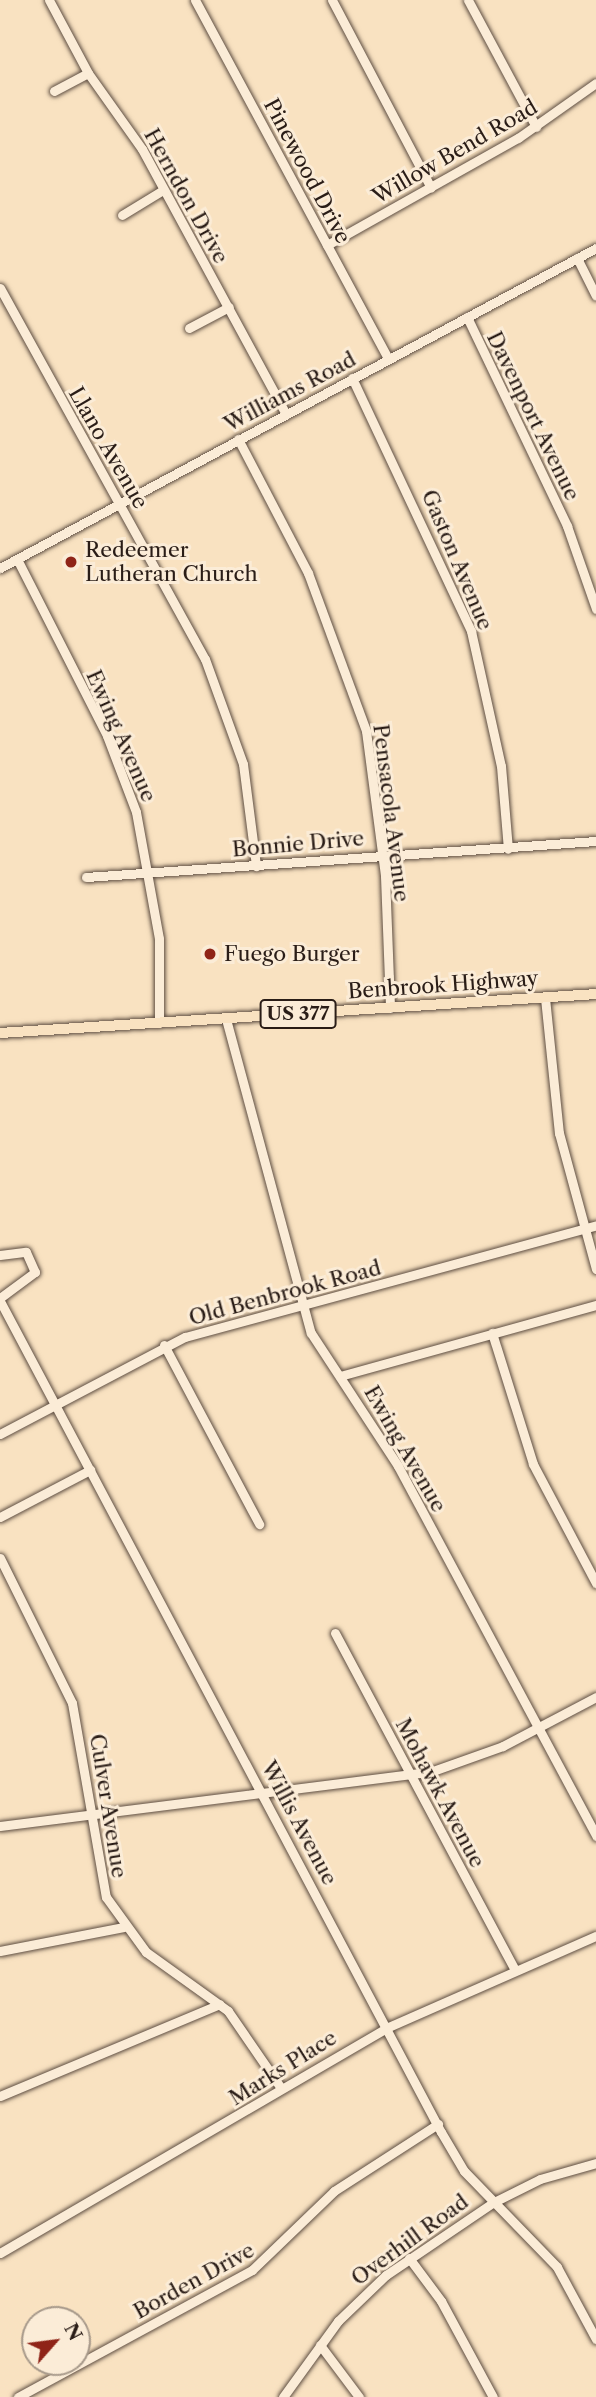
<!DOCTYPE html>
<style>
body{margin:0}
#map{position:relative;width:596px;height:2397px;overflow:hidden;background:#f9e2c1;font-family:"Libre Caslon Text",serif}
div>[style]{position:absolute}
[style*='--x']{left:calc(var(--x)*1px);top:calc(var(--y)*1px);width:calc(var(--w)*1px);rotate:calc(var(--a)*1deg)}
.roads{filter:drop-shadow(0 0 2px #5e4e42) drop-shadow(0 0 2px #5e4e42)}
.minor>*{height:9px;margin:-4.5px;padding:0 4.5px;transform-origin:4.5px;border-radius:4.5px;background:#fbecd7}
.major>*{height:10px;margin:-5px;padding:0 5px;transform-origin:5px;border-radius:5px;background:#f9e2c1}
.dots>*{width:19px;height:19px;translate:-50% -50%;box-sizing:border-box;border:4px solid #fbecd7;border-radius:50%}
span{translate:-50% -50%;white-space:nowrap;text-align:center;line-height:1.15;-webkit-text-stroke:6px #fbecd7;paint-order:stroke}
.shield-label span{padding:2px 5px;background:#fbecd7;border:2px solid;border-radius:5px;-webkit-text-stroke-width:0}
.shield-label{font-size:19px;color:#2a1d17;font-weight:700}
.street-label{font-size:21px;color:#2a1d17}
.poi-label{font-size:21px;color:#2a1d17}
.left{translate:0 -50%;text-align:left}
.north{position:absolute;left:21px;top:2306px;width:70px;height:70px;box-sizing:border-box;background:#fbecd7;border:2px solid #a7998a;border-radius:50%;rotate:62deg;font-size:19px;font-weight:700;line-height:28px;text-align:center;color:#2a1d17}
.north::after{content:'';display:block;margin:auto;width:24px;height:32px;background:#8f2418;clip-path:polygon(50% 0,100% 100%,50% 72%,0 100%)}
</style>
<div id="map">
<div class="roads">
<div class="minor">
<i style="--x:49;--y:0;--w:83;--a:61.9"></i>
<i style="--x:88;--y:73;--w:93;--a:54.6"></i>
<i style="--x:142;--y:149;--w:302;--a:61.5"></i>
<i style="--x:195;--y:0;--w:408;--a:61.7"></i>
<i style="--x:332;--y:0;--w:212;--a:62.2"></i>
<i style="--x:468;--y:0;--w:144;--a:61.8"></i>
<i style="--x:54;--y:91;--w:38;--a:-28"></i>
<i style="--x:122;--y:215;--w:48;--a:-31.4"></i>
<i style="--x:327;--y:245;--w:219;--a:-29.3"></i>
<i style="--x:518;--y:138;--w:95;--a:-35.2"></i>
<i style="--x:577;--y:258;--w:42;--a:63.4"></i>
<i style="--x:0;--y:288;--w:424;--a:61.1"></i>
<i style="--x:205;--y:659;--w:112;--a:70.1"></i>
<i style="--x:243;--y:764;--w:103;--a:82.7"></i>
<i style="--x:467;--y:317;--w:232;--a:64.4"></i>
<i style="--x:567;--y:526;--w:88;--a:70.7"></i>
<i style="--x:189;--y:328;--w:45;--a:-27.7"></i>
<i style="--x:352;--y:378;--w:280;--a:64.8"></i>
<i style="--x:471;--y:631;--w:138;--a:77.5"></i>
<i style="--x:501;--y:766;--w:83;--a:85.2"></i>
<i style="--x:238;--y:439;--w:151;--a:62.4"></i>
<i style="--x:308;--y:573;--w:168;--a:69.8"></i>
<i style="--x:366;--y:731;--w:146;--a:82.5"></i>
<i style="--x:385;--y:876;--w:132;--a:87.8"></i>
<i style="--x:17;--y:559;--w:199;--a:63"></i>
<i style="--x:107;--y:736;--w:81;--a:69.1"></i>
<i style="--x:136;--y:812;--w:129;--a:79.7"></i>
<i style="--x:159;--y:939;--w:84;--a:90"></i>
<i style="--x:0;--y:568;--w:676;--a:-28.23"></i>
<i style="--x:86;--y:877;--w:511;--a:-4.04"></i>
<i style="--x:545;--y:998;--w:136;--a:84.1"></i>
<i style="--x:559;--y:1133;--w:141;--a:74.8"></i>
<i style="--x:226;--y:1019;--w:325;--a:74.9"></i>
<i style="--x:311;--y:1333;--w:159;--a:56.8"></i>
<i style="--x:398;--y:1466;--w:420;--a:61.8"></i>
<i style="--x:0;--y:1255;--w:26;--a:-7"></i>
<i style="--x:26;--y:1252;--w:22;--a:66"></i>
<i style="--x:35;--y:1272;--w:44;--a:143.4"></i>
<i style="--x:0;--y:1301;--w:941;--a:62.05"></i>
<i style="--x:441;--y:2132;--w:45;--a:59.5"></i>
<i style="--x:464;--y:2171;--w:134;--a:45.9"></i>
<i style="--x:557;--y:2267;--w:82;--a:61.6"></i>
<i style="--x:492;--y:1333;--w:137;--a:72.6"></i>
<i style="--x:533;--y:1464;--w:135;--a:62.1"></i>
<i style="--x:164;--y:1345;--w:203;--a:62"></i>
<i style="--x:340;--y:1376;--w:266;--a:-15.5"></i>
<i style="--x:0;--y:1434;--w:209;--a:-27.7"></i>
<i style="--x:185;--y:1337;--w:426;--a:-15.2"></i>
<i style="--x:0;--y:1517;--w:102;--a:-27.6"></i>
<i style="--x:0;--y:1558;--w:162;--a:63.6"></i>
<i style="--x:72;--y:1703;--w:197;--a:80.1"></i>
<i style="--x:106;--y:1897;--w:68;--a:54"></i>
<i style="--x:146;--y:1952;--w:101;--a:35.7"></i>
<i style="--x:228;--y:2011;--w:93;--a:55.5"></i>
<i style="--x:335;--y:1633;--w:380;--a:61.9"></i>
<i style="--x:0;--y:1826;--w:433;--a:-7.2"></i>
<i style="--x:430;--y:1772;--w:77;--a:-19.6"></i>
<i style="--x:503;--y:1746;--w:105;--a:-27.8"></i>
<i style="--x:0;--y:1951;--w:126;--a:-11"></i>
<i style="--x:0;--y:2096;--w:238;--a:-22.7"></i>
<i style="--x:0;--y:2253;--w:447;--a:-30.2"></i>
<i style="--x:386;--y:2028;--w:229;--a:-23.7"></i>
<i style="--x:409;--y:2258;--w:54;--a:53.3"></i>
<i style="--x:441;--y:2301;--w:109;--a:61.6"></i>
<i style="--x:320;--y:2345;--w:65;--a:53.1"></i>
<i style="--x:18;--y:2397;--w:266;--a:-28.5"></i>
<i style="--x:252;--y:2270;--w:114;--a:-43.9"></i>
<i style="--x:334;--y:2191;--w:124;--a:-32.8"></i>
<i style="--x:283;--y:2397;--w:94;--a:-54.1"></i>
<i style="--x:338;--y:2321;--w:66;--a:-43.8"></i>
<i style="--x:386;--y:2275;--w:130;--a:-34.1"></i>
<i style="--x:494;--y:2202;--w:51;--a:-26.6"></i>
<i style="--x:540;--y:2179;--w:58;--a:-15.9"></i>
</div>
<div class="major">
<i style="--x:0;--y:1033;--w:597;--a:-3.74"></i>
</div>
</div>
<div class="dots">
<i style="left:71px;top:562px;background:#8f2418"></i>
<i style="left:210px;top:954px;background:#8f2418"></i>
</div>
<div class="shield-label">
<span style="left:298px;top:1014px">US 377</span>
</div>
<div class="street-label">
<span style="left:455px;top:152px;rotate:-30deg">Willow Bend Road</span>
<span style="left:307px;top:171px;rotate:62deg">Pinewood Drive</span>
<span style="left:186px;top:196px;rotate:61deg">Herndon Drive</span>
<span style="left:290px;top:392px;rotate:-28deg">Williams Road</span>
<span style="left:533px;top:416px;rotate:64deg">Davenport Avenue</span>
<span style="left:108px;top:448px;rotate:60deg">Llano Avenue</span>
<span style="left:457px;top:560px;rotate:67deg">Gaston Avenue</span>
<span style="left:121px;top:736px;rotate:66deg">Ewing Avenue</span>
<span style="left:391px;top:813px;rotate:83deg">Pensacola Avenue</span>
<span style="left:298px;top:844px;rotate:-5deg">Bonnie Drive</span>
<span style="left:443px;top:985px;rotate:-4deg">Benbrook Highway</span>
<span style="left:285px;top:1293px;rotate:-15deg">Old Benbrook Road</span>
<span style="left:405px;top:1449px;rotate:60deg">Ewing Avenue</span>
<span style="left:440px;top:1793px;rotate:62deg">Mohawk Avenue</span>
<span style="left:108px;top:1806px;rotate:81deg">Culver Avenue</span>
<span style="left:299px;top:1823px;rotate:62deg">Willis Avenue</span>
<span style="left:283px;top:2068px;rotate:-32deg">Marks Place</span>
<span style="left:410px;top:2240px;rotate:-36deg">Overhill Road</span>
<span style="left:194px;top:2281px;rotate:-29deg">Borden Drive</span>
</div>
<div class="poi-label">
<span class="left" style="left:85px;top:562px">Redeemer<br>Lutheran Church</span>
<span class="left" style="left:224px;top:954px">Fuego Burger</span>
</div>
<div class="north">N</div>
</div>
